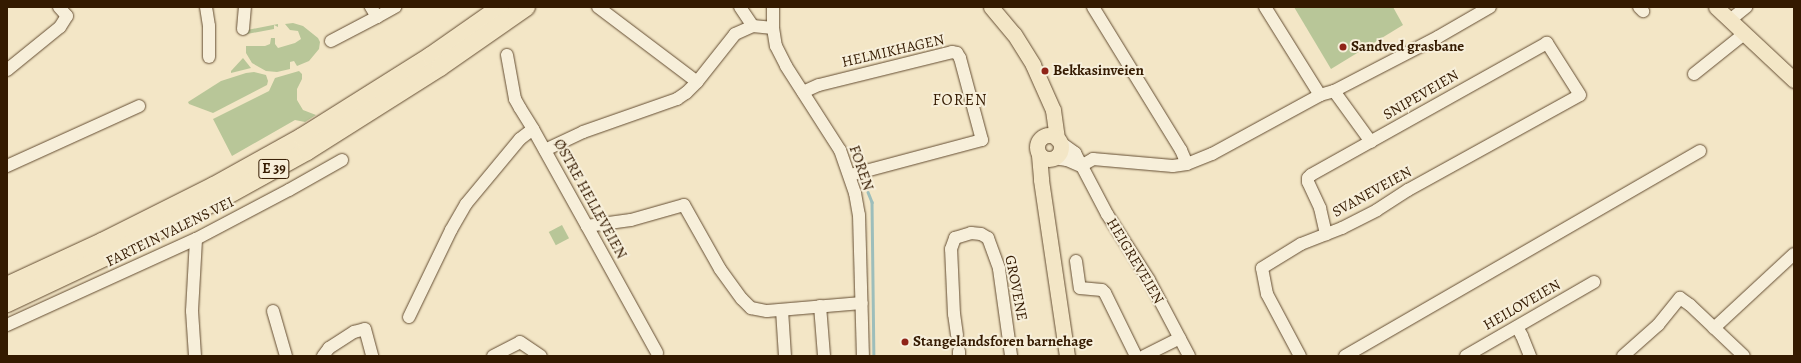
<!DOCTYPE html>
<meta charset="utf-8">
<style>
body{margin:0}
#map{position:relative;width:1801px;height:363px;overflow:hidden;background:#f3e6c6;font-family:Alegreya,serif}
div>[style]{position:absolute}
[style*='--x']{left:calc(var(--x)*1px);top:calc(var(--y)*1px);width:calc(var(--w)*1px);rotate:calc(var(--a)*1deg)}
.green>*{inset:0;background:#b8c698;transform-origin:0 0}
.stream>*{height:2.5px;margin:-1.25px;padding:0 1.25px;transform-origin:1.25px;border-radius:1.25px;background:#9dbebb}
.roads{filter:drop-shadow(0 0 1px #644d32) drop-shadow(0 0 1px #644d32)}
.minor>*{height:12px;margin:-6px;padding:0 6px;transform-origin:6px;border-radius:6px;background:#f7efda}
.major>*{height:15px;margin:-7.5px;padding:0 7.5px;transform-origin:7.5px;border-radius:7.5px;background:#f3e6c6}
.major>.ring{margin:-7.5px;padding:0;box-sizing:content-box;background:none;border:15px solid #f3e6c6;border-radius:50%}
.highway>*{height:18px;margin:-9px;padding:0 9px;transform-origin:9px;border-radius:9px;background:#f3e6c6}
.dots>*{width:11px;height:11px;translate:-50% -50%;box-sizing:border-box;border:2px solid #f7efda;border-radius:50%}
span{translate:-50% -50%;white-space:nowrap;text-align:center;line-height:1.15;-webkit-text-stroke:4px #f7efda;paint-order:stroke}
.shield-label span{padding:1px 3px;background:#f7efda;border:1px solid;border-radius:3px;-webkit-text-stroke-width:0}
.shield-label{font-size:14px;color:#341a00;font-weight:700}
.poi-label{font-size:15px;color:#341a00;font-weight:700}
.left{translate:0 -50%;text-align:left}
.street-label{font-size:15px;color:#341a00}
.neighbourhood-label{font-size:16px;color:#341a00;letter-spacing:1px}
.frame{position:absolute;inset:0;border:8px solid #341a00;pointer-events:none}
</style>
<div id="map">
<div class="green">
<i style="clip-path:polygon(1294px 7px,1393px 7px,1403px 25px,1331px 69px)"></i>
<i style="clip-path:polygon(293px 23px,303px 26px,318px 38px,320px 42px,319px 49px,309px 61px,297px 66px,294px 61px,290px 62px,290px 69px,277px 72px,266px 71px,252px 63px,246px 53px,246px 46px,265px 46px,270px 44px,271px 38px,275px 38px,275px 44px,278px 48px,295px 43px,301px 39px,298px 31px,290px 30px,285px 24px)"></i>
<i style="clip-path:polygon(278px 24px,278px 27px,274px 25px,274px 29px,247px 34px,245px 35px,245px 31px,247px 30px)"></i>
<i style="clip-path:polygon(243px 58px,251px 68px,231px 73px,231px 71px)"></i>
<i style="clip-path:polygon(299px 71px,302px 74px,302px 79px,297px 89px,297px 100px,303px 110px,316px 115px,305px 122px,295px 120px,232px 156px,213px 119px,269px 91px,275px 78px)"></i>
<i style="clip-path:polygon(254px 72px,266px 75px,268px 81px,267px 85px,213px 113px,189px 104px,188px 102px,221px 81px,246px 73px)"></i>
<i style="left:562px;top:225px;width:15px;height:15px;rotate:62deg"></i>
</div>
<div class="stream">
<i style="--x:868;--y:192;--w:11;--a:68"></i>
<i style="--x:872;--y:202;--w:154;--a:89.3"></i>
</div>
<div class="roads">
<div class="minor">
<i style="--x:206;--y:7;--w:19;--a:81"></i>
<i style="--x:209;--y:26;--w:31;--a:90"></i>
<i style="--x:598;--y:7;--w:124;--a:37.1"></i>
<i style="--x:740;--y:7;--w:23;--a:56"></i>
<i style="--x:753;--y:26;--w:20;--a:6"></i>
<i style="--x:773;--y:7;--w:21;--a:90"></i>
<i style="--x:773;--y:28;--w:18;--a:81"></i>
<i style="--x:776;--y:46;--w:22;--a:63"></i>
<i style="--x:786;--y:66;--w:100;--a:57.3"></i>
<i style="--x:840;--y:150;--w:46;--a:70.8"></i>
<i style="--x:855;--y:193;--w:22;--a:80"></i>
<i style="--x:859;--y:215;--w:141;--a:88.4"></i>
<i style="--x:1093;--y:7;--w:168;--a:58.4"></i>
<i style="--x:1181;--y:150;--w:15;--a:67"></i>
<i style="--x:1265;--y:7;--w:104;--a:58"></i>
<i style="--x:1639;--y:7;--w:6;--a:45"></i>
<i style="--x:377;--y:17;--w:21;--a:-29"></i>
<i style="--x:1730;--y:20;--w:21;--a:-39"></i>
<i style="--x:243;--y:29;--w:22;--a:-85"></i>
<i style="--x:331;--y:41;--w:52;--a:-27.6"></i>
<i style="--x:377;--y:17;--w:12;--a:-121"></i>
<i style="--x:507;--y:55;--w:45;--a:79.7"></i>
<i style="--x:515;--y:99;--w:10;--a:61"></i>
<i style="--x:520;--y:108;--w:25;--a:58"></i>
<i style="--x:533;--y:129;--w:111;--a:60.9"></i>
<i style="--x:587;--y:226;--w:145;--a:61.1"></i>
<i style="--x:7;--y:70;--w:68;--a:-39.1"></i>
<i style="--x:60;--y:27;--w:13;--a:-58"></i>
<i style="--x:67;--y:16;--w:12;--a:-132"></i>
<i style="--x:1694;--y:74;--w:64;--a:-38.7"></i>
<i style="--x:1334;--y:91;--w:63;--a:54"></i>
<i style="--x:803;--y:92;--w:17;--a:-24"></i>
<i style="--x:819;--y:85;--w:137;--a:-13.9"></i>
<i style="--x:952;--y:52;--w:5;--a:11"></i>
<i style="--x:957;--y:53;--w:6;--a:59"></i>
<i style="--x:960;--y:58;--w:85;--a:75"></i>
<i style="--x:982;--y:140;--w:137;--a:165.1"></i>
<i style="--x:1060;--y:142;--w:19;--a:36"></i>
<i style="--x:1075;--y:153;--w:69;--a:62.3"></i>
<i style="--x:1107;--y:214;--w:78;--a:57.5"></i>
<i style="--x:1149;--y:280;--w:86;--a:62.2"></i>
<i style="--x:545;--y:150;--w:42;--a:-25.3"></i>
<i style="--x:583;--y:132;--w:100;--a:-19.3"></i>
<i style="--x:677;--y:99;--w:11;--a:-34"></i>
<i style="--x:686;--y:93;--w:16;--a:-45"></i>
<i style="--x:697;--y:82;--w:61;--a:-51.6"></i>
<i style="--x:735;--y:34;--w:20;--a:-24"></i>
<i style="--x:1054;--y:158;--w:13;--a:9"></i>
<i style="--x:1067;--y:160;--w:15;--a:23"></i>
<i style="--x:7;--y:166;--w:145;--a:-24.4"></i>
<i style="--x:1081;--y:166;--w:14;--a:-30"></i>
<i style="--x:1093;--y:159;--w:80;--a:5"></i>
<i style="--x:1173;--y:166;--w:14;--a:-8"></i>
<i style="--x:1187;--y:164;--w:27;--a:-22"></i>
<i style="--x:1212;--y:154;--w:123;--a:-28.6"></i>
<i style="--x:1320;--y:95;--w:15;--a:-16"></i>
<i style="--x:1334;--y:91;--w:117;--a:-27.4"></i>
<i style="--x:1438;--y:37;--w:60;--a:-30"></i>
<i style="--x:587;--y:226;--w:44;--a:-7.8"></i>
<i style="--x:631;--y:220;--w:55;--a:-15.8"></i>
<i style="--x:684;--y:205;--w:73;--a:60.6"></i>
<i style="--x:720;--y:269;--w:37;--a:54"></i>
<i style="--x:742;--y:299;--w:13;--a:45"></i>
<i style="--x:751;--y:308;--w:16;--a:11"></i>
<i style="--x:767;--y:311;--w:95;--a:-4.8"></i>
<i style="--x:1076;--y:261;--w:27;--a:82"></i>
<i style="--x:1080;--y:288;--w:22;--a:5"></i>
<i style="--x:1102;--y:290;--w:4;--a:45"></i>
<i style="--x:1105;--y:293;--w:70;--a:63.8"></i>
<i style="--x:820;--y:306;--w:50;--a:85.4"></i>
<i style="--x:782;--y:310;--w:46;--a:86.3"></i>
<i style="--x:273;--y:311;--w:47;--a:73.9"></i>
<i style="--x:409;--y:317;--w:97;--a:-64.2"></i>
<i style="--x:451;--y:230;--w:30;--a:-60"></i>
<i style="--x:466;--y:204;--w:85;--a:-50.3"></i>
<i style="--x:520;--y:139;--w:16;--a:-38"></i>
<i style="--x:7;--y:325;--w:208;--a:-24.5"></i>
<i style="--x:196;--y:239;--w:105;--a:-27.8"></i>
<i style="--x:289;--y:190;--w:61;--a:-29.5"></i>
<i style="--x:1517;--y:327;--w:10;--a:61"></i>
<i style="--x:1522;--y:336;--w:22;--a:68"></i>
<i style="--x:1714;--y:328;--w:109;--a:-42.8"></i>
<i style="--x:957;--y:335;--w:21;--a:-98"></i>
<i style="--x:954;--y:314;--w:65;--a:-92.6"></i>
<i style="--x:951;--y:249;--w:12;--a:-70"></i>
<i style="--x:955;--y:238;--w:17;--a:-17"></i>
<i style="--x:971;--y:233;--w:10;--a:6"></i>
<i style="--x:981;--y:234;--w:8;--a:30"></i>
<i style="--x:988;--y:238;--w:33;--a:70"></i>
<i style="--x:999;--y:269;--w:88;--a:82.1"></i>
<i style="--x:959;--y:351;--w:5;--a:90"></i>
<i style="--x:195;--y:356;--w:45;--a:-93.8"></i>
<i style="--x:192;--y:311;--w:72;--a:-86.8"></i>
<i style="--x:323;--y:356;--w:10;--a:-53"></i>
<i style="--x:329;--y:348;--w:30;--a:-33"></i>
<i style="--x:354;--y:332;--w:11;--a:-15"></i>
<i style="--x:365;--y:329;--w:28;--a:75"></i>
<i style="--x:493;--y:356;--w:30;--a:-27"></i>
<i style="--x:520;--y:342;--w:25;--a:34"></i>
<i style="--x:1144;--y:356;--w:40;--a:-26.6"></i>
<i style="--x:1300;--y:356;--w:70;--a:-118"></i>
<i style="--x:1267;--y:294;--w:26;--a:-101"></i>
<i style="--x:1262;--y:268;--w:46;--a:-31.6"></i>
<i style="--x:1301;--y:244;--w:44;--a:-21.3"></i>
<i style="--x:1342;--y:228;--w:39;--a:-27"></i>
<i style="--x:1377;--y:210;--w:37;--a:-33"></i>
<i style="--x:1408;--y:190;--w:196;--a:-28.9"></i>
<i style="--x:1580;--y:95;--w:62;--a:-122.4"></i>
<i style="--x:1547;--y:43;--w:270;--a:150.8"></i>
<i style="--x:1311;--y:175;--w:4;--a:135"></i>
<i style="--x:1308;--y:178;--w:4;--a:90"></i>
<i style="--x:1308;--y:182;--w:29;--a:65"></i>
<i style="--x:1320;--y:208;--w:27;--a:77"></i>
<i style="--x:1345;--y:356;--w:410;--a:-30"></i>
<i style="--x:1466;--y:356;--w:148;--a:-30"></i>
<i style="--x:1623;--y:356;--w:47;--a:-41.5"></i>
<i style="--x:1658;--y:325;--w:35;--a:-51"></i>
<i style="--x:1680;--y:298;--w:12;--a:35"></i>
<i style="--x:1690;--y:305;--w:74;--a:43.4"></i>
</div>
<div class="major">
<i style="--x:991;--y:7;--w:35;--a:50"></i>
<i style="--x:1014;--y:34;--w:36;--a:58"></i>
<i style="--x:1033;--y:65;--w:49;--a:66"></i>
<i style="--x:1053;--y:110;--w:29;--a:82"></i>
<i style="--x:1716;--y:7;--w:107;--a:43.1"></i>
<i class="ring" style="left:1037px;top:135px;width:9px;height:9px"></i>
<i style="--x:1039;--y:155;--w:25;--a:85"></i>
<i style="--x:1041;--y:180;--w:178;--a:81.6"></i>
</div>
<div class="highway">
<i style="--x:7;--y:286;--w:105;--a:-24.9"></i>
<i style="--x:102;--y:242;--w:125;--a:-26.6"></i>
<i style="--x:214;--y:186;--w:101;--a:-29.1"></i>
<i style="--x:302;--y:137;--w:152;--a:-32.1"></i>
<i style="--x:431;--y:56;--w:85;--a:-35"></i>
<i style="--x:7;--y:303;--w:113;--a:-25.2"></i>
<i style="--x:109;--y:255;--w:127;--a:-26.8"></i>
<i style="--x:222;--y:198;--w:97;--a:-28.9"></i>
<i style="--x:307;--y:151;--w:157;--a:-32.3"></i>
<i style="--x:440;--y:67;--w:105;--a:-34.9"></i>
</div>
</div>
<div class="dots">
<i style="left:1343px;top:47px;background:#8f2418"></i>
<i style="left:1045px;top:71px;background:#8f2418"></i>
<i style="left:905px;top:342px;background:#8f2418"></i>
</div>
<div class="shield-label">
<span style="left:274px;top:169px">E 39</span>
</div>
<div class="poi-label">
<span class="left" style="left:1351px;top:47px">Sandved grasbane</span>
<span class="left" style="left:1053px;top:71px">Bekkasinveien</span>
<span class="left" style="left:913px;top:342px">Stangelandsforen barnehage</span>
</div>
<div class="street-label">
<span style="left:893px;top:51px;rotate:-13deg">HELMIKHAGEN</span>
<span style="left:1421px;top:95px;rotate:-30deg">SNIPEVEIEN</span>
<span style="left:861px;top:168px;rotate:71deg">FOREN</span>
<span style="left:1372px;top:192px;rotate:-29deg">SVANEVEIEN</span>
<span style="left:590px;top:199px;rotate:61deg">ØSTRE HELLEVEIEN</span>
<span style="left:170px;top:232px;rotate:-26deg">FARTEIN VALENS VEI</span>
<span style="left:1135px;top:261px;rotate:59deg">HEIGREVEIEN</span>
<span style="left:1016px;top:288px;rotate:79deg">GROVENE</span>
<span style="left:1522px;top:305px;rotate:-30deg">HEILOVEIEN</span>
</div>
<div class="neighbourhood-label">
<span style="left:960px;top:100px">FOREN</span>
</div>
<div class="frame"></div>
</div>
